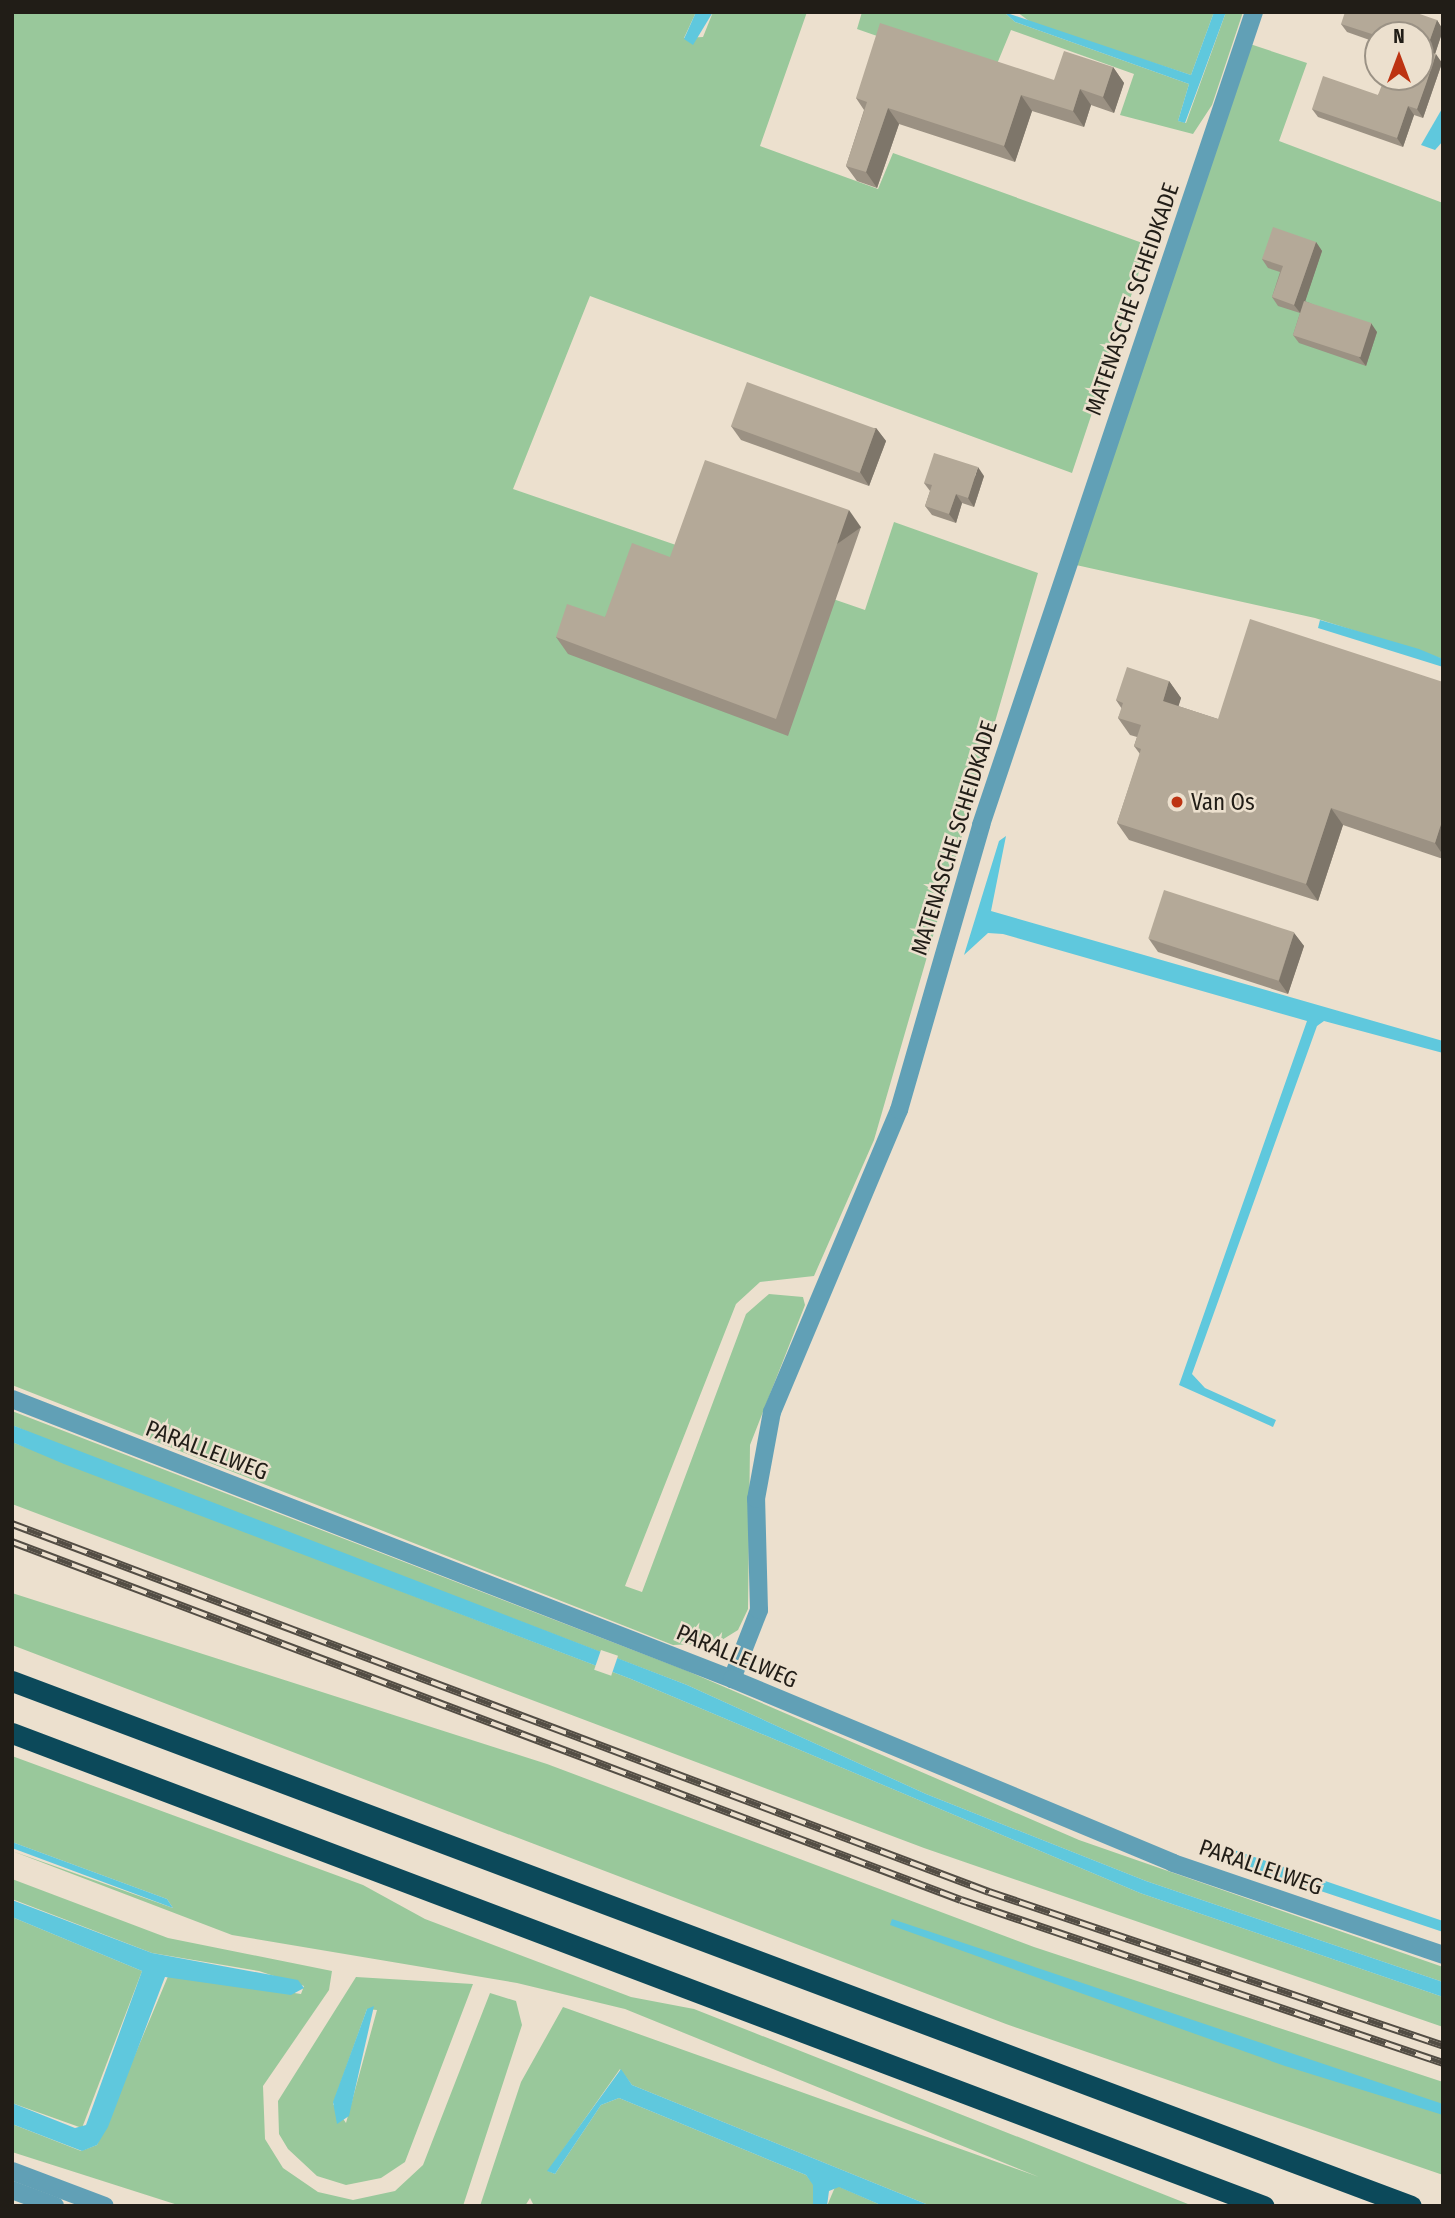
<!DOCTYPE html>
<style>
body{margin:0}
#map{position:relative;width:1455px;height:2218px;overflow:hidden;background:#ece0ce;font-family:"Fira Sans Condensed",sans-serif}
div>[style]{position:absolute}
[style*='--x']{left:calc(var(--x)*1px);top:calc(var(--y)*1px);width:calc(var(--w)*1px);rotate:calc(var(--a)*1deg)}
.green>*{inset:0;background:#99c89b}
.water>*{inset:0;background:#5fc8dd}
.pier>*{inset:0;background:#ece0ce;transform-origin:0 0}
.minor>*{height:18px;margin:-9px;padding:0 9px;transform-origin:9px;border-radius:9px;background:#61a0b6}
.tertiary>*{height:18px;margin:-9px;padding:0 9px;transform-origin:9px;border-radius:9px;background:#61a0b6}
.motorway>*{height:21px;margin:-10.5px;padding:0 10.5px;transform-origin:10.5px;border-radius:10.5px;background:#0c495a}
.rail>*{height:8px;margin-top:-4px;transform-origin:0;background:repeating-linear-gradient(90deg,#ece0ce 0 16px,#534d44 0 32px);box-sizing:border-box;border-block:2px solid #534d44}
.wall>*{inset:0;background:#9b9183}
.shaded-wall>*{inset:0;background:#7e766a;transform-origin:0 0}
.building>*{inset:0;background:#b4a998;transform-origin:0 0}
.dots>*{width:19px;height:19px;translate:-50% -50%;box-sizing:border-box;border:4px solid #ece0ce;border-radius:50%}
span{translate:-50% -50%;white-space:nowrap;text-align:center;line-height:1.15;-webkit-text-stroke:5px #ece0ce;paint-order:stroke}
.street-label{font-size:23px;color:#211d17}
.poi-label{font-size:23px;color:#211d17}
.left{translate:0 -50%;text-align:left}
.frame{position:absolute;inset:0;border:14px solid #211d17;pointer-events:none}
.north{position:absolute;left:1364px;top:21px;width:70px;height:70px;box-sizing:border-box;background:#ece0ce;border:2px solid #9b9285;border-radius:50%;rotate:0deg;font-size:19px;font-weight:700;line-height:28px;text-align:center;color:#211d17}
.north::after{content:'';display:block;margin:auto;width:24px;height:32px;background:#bd3312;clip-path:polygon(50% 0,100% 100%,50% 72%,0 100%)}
</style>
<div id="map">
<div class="green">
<i style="clip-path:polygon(12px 12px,696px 12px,684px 38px,703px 37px,713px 12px,807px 12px,760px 146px,878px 189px,893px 153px,1148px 245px,1072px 473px,590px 296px,513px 489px,865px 610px,894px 522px,1038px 573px,874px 1140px,814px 1276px,760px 1282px,736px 1304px,625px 1586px,642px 1592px,746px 1314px,769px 1294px,803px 1297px,805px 1305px,750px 1445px,748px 1609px,738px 1630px,717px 1643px,673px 1645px,12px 1385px)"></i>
<i style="clip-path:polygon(862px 12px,1004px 12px,1015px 22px,1189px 84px,1178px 121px,1186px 123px,1226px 12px,1243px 12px,1212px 105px,1193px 134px,1120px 115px,1134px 74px,1011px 30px,992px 76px,857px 29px)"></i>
<i style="clip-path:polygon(1017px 12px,1214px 12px,1191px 75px,1033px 24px)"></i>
<i style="clip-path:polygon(1250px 44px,1307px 63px,1279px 141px,1443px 203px,1443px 659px,1315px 618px,1076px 565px)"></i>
<i style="clip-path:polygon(12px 1411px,685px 1670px,1079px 1840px,1443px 1967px,1443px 1982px,1146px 1881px,926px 1794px,687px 1685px,68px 1449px,12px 1425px)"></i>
<i style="clip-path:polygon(12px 1442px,631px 1679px,1140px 1893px,1443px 1997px,1443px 2027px,924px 1848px,12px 1504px)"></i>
<i style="clip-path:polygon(12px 1593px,547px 1764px,1034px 1947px,1443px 2082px,1443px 2175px,1006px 2024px,12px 1645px)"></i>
<i style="clip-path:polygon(12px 1756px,363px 1885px,425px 1919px,631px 1997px,694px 2009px,1193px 2206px,931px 2206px,632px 2085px,620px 2069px,548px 2171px,555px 2174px,601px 2105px,619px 2098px,806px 2175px,814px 2185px,813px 2206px,534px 2206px,530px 2198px,525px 2206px,480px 2206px,521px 2082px,563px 2007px,1039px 2177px,625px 2009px,517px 1983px,232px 1935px,12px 1851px,173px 1908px,167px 1899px,12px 1842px)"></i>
<i style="clip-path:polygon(12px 1879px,168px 1938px,332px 1971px,329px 1990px,263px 2086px,265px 2139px,283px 2168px,318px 2192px,353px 2200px,395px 2191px,423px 2165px,490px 1993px,516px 2001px,522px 2025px,463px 2206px,181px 2206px,12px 2152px,12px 2124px,81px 2151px,97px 2145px,169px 1974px,301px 1994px,304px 1986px,259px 1971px,152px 1953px,12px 1899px)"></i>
<i style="clip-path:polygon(12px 1917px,142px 1971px,82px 2128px,12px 2103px)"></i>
<i style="clip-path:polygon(evenodd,356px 1977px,473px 1984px,405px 2162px,381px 2178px,346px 2185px,317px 2176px,288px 2149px,279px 2134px,278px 2101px,356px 1977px,367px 2009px,377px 2010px,346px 2123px,333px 2104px,367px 2009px)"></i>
<i style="clip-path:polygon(835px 2187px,840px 2187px,883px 2206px,827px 2206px)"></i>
</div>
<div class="water">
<i style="clip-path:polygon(696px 12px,713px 12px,693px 45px,684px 39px)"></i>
<i style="clip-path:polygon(1004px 12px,1191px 75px,1214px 12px,1226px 12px,1185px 123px,1178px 121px,1189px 84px,1015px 22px)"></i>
<i style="clip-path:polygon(1443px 107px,1443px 141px,1435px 150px,1421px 145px)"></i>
<i style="clip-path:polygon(1320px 620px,1419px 649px,1443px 659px,1443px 667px,1318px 628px)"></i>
<i style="clip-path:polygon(1006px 836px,991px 911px,1443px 1041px,1443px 1053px,1324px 1021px,1317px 1026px,1192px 1374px,1205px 1388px,1276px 1420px,1273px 1427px,1179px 1385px,1307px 1021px,1003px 934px,988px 933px,964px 955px,999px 841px)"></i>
<i style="clip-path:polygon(12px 1425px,687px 1685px,926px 1794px,1146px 1881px,1443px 1982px,1443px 1997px,1140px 1893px,631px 1679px,64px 1464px,12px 1442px)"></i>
<i style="clip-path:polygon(12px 1842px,167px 1899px,173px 1908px,12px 1848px)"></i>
<i style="clip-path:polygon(1231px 1849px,1443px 1921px,1443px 1932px,1237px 1863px,1225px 1859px)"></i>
<i style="clip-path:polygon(12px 1900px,152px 1953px,298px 1980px,304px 1988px,291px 1995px,165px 1977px,108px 2127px,97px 2145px,82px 2151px,12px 2124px,12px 2103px,75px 2128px,86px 2125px,142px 1971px,12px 1917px)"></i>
<i style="clip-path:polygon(892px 1919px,1443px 2104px,1443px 2115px,1285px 2066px,890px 1925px)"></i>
<i style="clip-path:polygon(374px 2006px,349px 2116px,337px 2124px,333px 2102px,367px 2009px)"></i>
<i style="clip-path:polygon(621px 2069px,632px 2085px,931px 2206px,883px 2206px,839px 2187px,829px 2191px,827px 2206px,813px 2206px,813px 2185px,806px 2175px,619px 2098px,601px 2105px,555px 2174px,547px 2171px)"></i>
</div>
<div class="pier">
<i style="left:601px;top:1650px;width:18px;height:21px;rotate:19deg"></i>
</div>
<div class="minor">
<i style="--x:732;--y:1679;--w:74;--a:-68.6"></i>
<i style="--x:759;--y:1610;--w:111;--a:-91.5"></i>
<i style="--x:756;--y:1499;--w:88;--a:-79.6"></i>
<i style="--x:772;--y:1412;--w:328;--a:-67.2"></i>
<i style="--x:899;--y:1110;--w:297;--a:-73.9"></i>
<i style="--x:981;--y:825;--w:858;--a:-71.44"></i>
</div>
<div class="tertiary">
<i style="--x:12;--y:1399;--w:773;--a:21.25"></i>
<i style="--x:732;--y:1679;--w:478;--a:22.6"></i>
<i style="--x:1173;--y:1863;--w:285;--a:18.8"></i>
<i style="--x:12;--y:2171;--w:99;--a:20.6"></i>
<i style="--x:12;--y:2190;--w:46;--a:20.4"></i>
</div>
<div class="motorway">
<i style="--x:12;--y:1681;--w:1494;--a:20.57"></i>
<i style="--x:12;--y:1733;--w:1338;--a:20.7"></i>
</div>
<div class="rail">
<i style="--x:12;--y:1524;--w:1044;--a:20.64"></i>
<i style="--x:989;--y:1892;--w:479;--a:18.7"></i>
<i style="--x:12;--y:1542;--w:1014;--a:20.67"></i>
<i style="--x:961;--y:1900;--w:509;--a:18.68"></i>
</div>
<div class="wall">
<i style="clip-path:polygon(1437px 20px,1443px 30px,1435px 54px,1442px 63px,1423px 118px,1414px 115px,1403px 147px,1318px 117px,1312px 109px,1378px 95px,1420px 35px,1378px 35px,1378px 43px,1347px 32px,1341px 24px)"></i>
<i style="clip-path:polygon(1113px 67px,1124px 83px,1114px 113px,1091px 105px,1084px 127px,1032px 111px,1015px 162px,899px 124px,877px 188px,857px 181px,846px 166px,864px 110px,856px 98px,1054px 80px)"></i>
<i style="clip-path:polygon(1316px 242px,1322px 251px,1305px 301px,1377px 332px,1366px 366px,1299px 343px,1293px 335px,1300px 313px,1278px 306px,1272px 297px,1280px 272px,1268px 268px,1262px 259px)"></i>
<i style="clip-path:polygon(731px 426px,876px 428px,886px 441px,869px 486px,741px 440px)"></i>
<i style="clip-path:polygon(984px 476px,974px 507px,962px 503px,956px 523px,932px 515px,925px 506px,930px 491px,924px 483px)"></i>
<i style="clip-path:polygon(861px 527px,788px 736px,568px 654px,556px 637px,605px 617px,670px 557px)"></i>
<i style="clip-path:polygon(1169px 681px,1181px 698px,1178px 706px,1218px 719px,1443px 682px,1443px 859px,1343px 825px,1318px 901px,1129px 840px,1117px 823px,1140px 754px,1134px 746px,1137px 737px,1130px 735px,1118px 718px,1122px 709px,1116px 700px)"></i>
<i style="clip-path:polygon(1294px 933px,1304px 946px,1288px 994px,1158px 952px,1149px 939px)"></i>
</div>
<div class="shaded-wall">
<i style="clip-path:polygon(1437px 20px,1443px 30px,1433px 60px,1426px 51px)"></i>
<i style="clip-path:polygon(1436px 54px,1442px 63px,1423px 118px,1417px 109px)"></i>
<i style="clip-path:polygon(1113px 67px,1124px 83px,1114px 113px,1103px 97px)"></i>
<i style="clip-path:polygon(1080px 89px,1091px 105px,1084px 127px,1073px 111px)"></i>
<i style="clip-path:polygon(1021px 95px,1032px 111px,1015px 162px,1004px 146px)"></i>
<i style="clip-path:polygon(1408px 106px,1414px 115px,1403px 147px,1397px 138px)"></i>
<i style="clip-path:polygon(888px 108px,899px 124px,877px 188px,866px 172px)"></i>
<i style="clip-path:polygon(1316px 242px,1322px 251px,1301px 314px,1294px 305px)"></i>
<i style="clip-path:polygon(1371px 323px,1377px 332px,1366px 366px,1359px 357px)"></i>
<i style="clip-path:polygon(876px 428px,886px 441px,869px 486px,860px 472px)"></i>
<i style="clip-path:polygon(978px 467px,984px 476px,974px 507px,968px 498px)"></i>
<i style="clip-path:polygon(956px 494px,962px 503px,956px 523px,949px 514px)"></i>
<i style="left:849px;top:510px;width:21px;height:221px;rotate:55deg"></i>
<i style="clip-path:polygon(1169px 681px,1181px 698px,1175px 718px,1163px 701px)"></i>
<i style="clip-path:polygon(1331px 808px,1343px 825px,1318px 901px,1306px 884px)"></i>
<i style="clip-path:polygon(1443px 818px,1443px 855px,1435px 843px)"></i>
<i style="clip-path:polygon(1294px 933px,1304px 946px,1288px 994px,1279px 981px)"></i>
</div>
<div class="building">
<i style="clip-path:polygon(1345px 12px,1414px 12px,1437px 20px,1426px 51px,1436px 54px,1426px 84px,1417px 109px,1408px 106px,1397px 138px,1312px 109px,1323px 76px,1378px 95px,1385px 77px,1420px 77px,1420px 35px,1378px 35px,1378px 36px,1341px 24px)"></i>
<i style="clip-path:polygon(880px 23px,1054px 80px,1064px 51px,1113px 67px,1103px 97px,1080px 89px,1073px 111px,1021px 95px,1004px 146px,888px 108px,866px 172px,846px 166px,867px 102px,856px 98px)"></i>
<i style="clip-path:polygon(1273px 227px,1316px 242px,1294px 305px,1272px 297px,1283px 266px,1262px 259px)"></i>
<i style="left:1304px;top:301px;width:71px;height:36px;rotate:18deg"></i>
<i style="left:747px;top:382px;width:137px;height:47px;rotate:20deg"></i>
<i style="clip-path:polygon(934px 453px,978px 467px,968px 498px,956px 494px,949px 514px,925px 506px,932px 485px,924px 483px)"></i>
<i style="clip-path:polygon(705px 460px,849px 510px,776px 719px,556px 637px,567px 604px,605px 617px,632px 543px,670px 557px)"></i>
<i style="clip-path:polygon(1250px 619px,1443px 682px,1443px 818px,1435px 843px,1331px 808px,1306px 884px,1117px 823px,1141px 749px,1134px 746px,1141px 725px,1118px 718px,1123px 703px,1116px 700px,1127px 667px,1169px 681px,1163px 701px,1218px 719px)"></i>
<i style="left:1164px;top:890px;width:137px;height:51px;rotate:18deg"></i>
</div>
<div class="dots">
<i style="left:1177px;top:802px;background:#bd3312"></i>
</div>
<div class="street-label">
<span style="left:1132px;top:299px;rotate:-71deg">MATENASCHE SCHEIDKADE</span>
<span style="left:954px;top:838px;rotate:-73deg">MATENASCHE SCHEIDKADE</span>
<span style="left:207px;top:1450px;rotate:21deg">PARALLELWEG</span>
<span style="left:737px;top:1656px;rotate:23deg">PARALLELWEG</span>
<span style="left:1261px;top:1867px;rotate:19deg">PARALLELWEG</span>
</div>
<div class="poi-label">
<span class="left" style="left:1191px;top:802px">Van Os</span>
</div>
<div class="frame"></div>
<div class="north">N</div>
</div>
